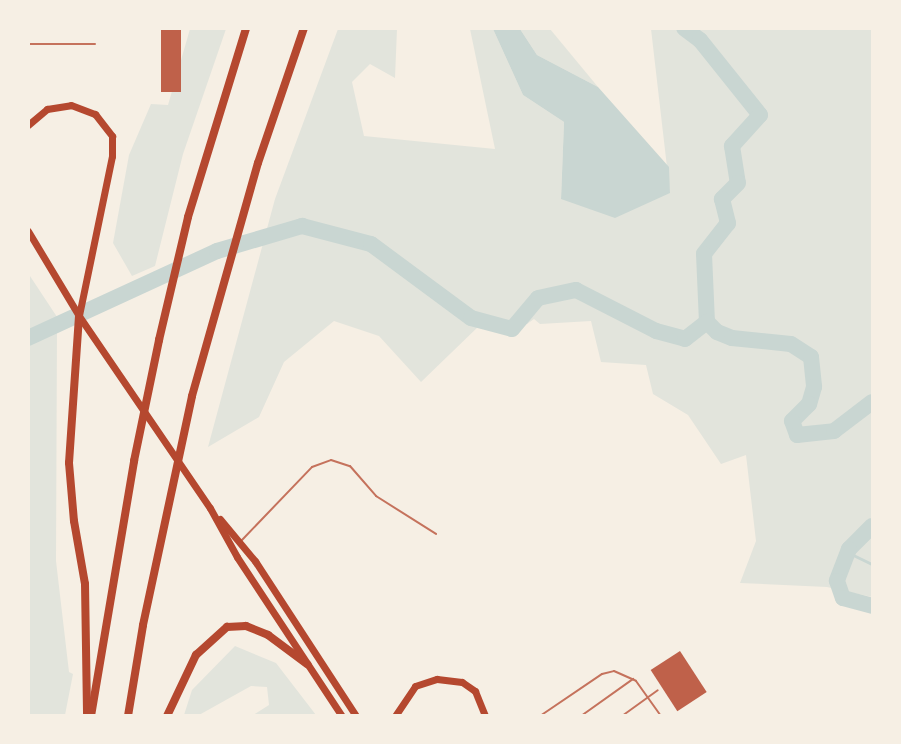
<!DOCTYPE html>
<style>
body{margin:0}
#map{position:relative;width:901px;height:744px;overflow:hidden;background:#f6efe4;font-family:"Roboto Condensed",sans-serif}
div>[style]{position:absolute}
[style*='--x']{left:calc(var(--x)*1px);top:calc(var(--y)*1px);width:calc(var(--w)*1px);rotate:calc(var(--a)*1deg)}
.green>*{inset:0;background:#e2e4dc}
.water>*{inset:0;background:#c9d6d2}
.stream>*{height:3px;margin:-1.5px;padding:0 1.5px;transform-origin:1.5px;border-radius:1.5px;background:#c9d6d2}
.river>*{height:16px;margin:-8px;padding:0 8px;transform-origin:8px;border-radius:8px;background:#c9d6d2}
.building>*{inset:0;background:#bf614a;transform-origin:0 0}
.service>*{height:2px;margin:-1px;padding:0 1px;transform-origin:1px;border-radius:1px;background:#c5725c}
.primary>*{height:7px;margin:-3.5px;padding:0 3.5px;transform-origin:3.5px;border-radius:3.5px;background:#b5482f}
.motorway>*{height:8px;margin:-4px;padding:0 4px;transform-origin:4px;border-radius:4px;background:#b5482f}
span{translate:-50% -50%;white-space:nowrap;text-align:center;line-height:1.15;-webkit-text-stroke:6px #f6efe4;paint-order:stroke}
.frame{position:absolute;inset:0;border:30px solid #f6efe4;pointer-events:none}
</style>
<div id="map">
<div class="green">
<i style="clip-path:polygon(190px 29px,226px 29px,183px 154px,155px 266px,132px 276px,113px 243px,129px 155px,151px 104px,168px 105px)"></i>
<i style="clip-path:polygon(338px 29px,397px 29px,395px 78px,370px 64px,352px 82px,364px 136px,495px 149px,470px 29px,493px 29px,523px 95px,564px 122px,561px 198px,670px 193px,651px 29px,872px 29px,872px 597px,827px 587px,740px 583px,756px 541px,746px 455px,721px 464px,688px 415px,653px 394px,646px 365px,601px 362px,591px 321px,540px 324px,534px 319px,527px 324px,480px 325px,421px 382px,379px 336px,334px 321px,284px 362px,259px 417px,208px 447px,275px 199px)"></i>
<i style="clip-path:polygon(520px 29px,550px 29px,598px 87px,537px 55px)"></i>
<i style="clip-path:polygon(28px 273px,63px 326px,57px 329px,56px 561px,69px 672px,73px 674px,65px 715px,29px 715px)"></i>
<i style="clip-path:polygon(235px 646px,276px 663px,316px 715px,253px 715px,269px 705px,267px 687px,251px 686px,199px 715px,184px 715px,192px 690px)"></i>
</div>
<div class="water">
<i style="clip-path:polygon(493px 29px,520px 29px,537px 55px,598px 87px,669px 167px,670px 193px,615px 218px,561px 199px,564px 122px,523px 95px)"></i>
</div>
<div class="stream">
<i style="--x:847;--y:552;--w:28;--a:26"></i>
</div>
<div class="river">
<i style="--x:684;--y:28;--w:20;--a:37"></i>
<i style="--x:700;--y:40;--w:96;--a:51.3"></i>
<i style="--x:760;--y:115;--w:42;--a:132.1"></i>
<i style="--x:732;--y:146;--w:37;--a:81"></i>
<i style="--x:738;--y:183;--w:23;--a:135"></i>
<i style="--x:722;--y:199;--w:25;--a:76"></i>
<i style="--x:728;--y:223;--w:39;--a:128"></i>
<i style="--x:704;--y:254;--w:68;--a:87.5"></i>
<i style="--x:707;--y:322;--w:14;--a:45"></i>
<i style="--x:717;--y:332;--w:16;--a:22"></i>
<i style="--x:732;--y:338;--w:59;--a:5.8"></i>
<i style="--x:791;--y:344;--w:24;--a:33"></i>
<i style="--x:811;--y:357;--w:30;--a:84"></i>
<i style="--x:814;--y:387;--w:18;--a:106"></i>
<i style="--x:809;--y:404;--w:24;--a:135"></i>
<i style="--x:792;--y:421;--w:15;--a:70"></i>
<i style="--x:797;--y:435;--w:37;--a:-6"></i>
<i style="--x:834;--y:431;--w:48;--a:-37.3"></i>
<i style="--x:28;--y:338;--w:208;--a:-24.7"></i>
<i style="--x:217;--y:251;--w:89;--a:-16.4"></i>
<i style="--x:302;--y:226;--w:71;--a:14.6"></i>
<i style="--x:371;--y:244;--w:124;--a:36.5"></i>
<i style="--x:471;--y:318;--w:42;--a:15"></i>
<i style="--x:512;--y:329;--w:40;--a:-50"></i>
<i style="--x:538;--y:298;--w:39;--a:-12"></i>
<i style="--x:576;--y:290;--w:90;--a:27.1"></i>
<i style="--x:656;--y:331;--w:30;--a:15"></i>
<i style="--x:685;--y:339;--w:28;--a:-38"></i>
<i style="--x:872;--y:526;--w:33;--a:135"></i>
<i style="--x:849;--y:549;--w:34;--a:111"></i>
<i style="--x:837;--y:581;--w:18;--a:71"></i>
<i style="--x:843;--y:598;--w:30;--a:15"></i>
</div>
<div class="building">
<i style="left:161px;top:28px;width:20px;height:64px"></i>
<i style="left:680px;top:651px;width:49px;height:35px;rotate:57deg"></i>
</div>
<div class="service">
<i style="--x:28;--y:44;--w:67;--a:0"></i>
<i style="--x:242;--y:540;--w:101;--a:-46.2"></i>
<i style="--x:312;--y:467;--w:20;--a:-20"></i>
<i style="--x:331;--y:460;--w:20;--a:18"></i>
<i style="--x:350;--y:466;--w:40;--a:49"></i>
<i style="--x:376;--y:496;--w:71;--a:32.3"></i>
<i style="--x:540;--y:716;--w:75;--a:-34.1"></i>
<i style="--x:602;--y:674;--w:12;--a:-14"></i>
<i style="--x:614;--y:671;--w:24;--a:24"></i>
<i style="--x:636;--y:681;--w:43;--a:54.5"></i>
<i style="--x:581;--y:716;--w:64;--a:-35.4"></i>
<i style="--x:622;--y:716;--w:44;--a:-35.8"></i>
</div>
<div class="primary">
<i style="--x:28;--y:125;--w:25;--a:-40"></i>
<i style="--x:47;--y:109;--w:24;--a:-9"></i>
<i style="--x:71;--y:105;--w:26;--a:21"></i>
<i style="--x:95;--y:114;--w:28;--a:52"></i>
<i style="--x:112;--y:136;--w:20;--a:90"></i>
<i style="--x:112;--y:156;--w:163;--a:101.7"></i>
<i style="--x:28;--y:231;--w:99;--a:59"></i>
<i style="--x:79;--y:316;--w:232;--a:55.7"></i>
<i style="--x:210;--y:508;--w:56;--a:61.1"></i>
<i style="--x:237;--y:557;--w:191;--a:56.6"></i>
<i style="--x:220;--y:519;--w:55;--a:50.2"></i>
<i style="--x:255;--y:561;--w:185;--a:56.9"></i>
<i style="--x:395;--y:716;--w:36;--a:-56"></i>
<i style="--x:415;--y:686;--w:23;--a:-18"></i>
<i style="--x:437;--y:679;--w:25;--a:7"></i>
<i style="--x:462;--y:682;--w:16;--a:35"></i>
<i style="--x:475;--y:691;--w:27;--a:68"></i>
</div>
<div class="motorway">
<i style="--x:79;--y:316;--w:147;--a:93.9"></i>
<i style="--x:69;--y:463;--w:58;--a:85.1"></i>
<i style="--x:74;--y:521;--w:64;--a:80.1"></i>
<i style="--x:85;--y:584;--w:132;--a:89.1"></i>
<i style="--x:91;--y:716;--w:259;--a:-80.4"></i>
<i style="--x:134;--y:461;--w:124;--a:-78.3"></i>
<i style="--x:159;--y:340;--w:126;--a:-76.7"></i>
<i style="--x:188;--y:217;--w:198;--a:-72.9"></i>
<i style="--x:128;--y:716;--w:92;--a:-80.6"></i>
<i style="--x:143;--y:625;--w:234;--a:-77.9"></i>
<i style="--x:192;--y:396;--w:242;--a:-74.2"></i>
<i style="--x:258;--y:163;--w:143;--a:-71.2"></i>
<i style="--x:167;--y:716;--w:68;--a:-64.6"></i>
<i style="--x:196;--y:655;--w:42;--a:-42.1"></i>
<i style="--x:227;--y:627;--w:19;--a:-3"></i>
<i style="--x:246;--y:626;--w:24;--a:22"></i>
<i style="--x:268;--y:635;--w:49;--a:36.6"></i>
</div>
<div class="frame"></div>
</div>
